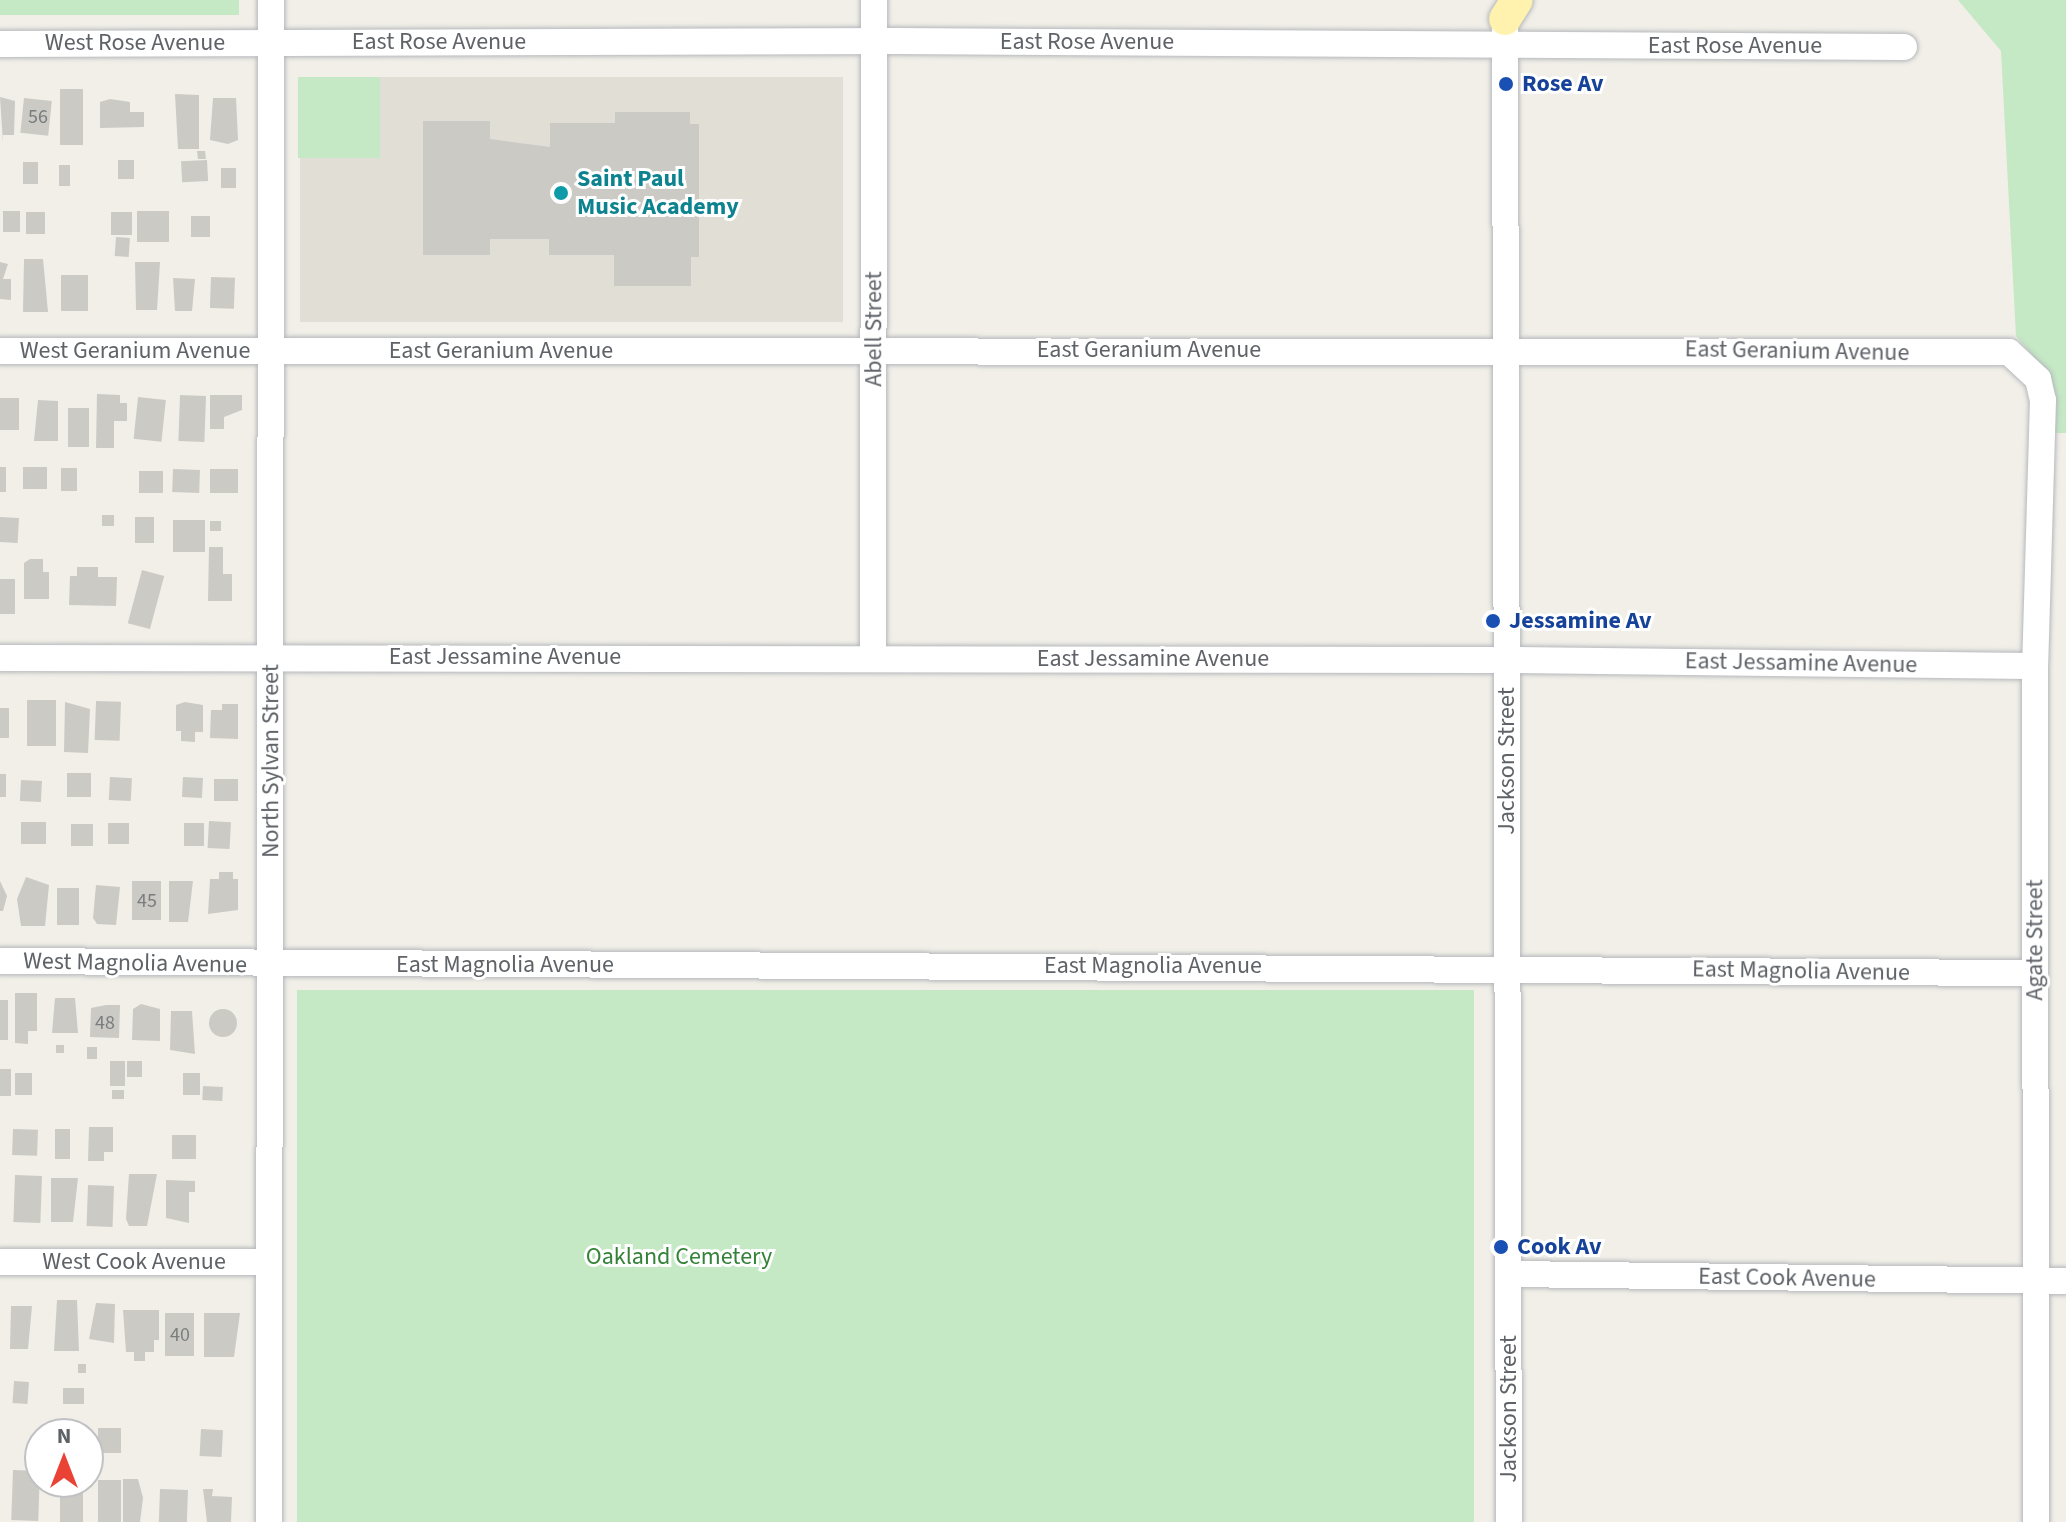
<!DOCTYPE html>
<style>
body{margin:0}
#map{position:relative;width:2066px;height:1522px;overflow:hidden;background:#f1efe8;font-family:"Source Sans 3",sans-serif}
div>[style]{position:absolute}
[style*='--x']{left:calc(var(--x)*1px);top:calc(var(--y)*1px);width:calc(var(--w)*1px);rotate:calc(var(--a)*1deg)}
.education>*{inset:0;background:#e1ded6;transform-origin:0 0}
.green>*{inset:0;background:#c5e8c5;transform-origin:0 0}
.building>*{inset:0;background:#cccac5;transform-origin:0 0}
.round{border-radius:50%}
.roads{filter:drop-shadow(0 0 2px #b5b8bc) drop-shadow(0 0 2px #b5b8bc)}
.minor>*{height:26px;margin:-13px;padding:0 13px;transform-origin:13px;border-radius:13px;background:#fff}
.major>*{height:32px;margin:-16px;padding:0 16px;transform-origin:16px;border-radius:16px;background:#fff2af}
.dots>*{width:22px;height:22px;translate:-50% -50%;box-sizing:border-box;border:4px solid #fff;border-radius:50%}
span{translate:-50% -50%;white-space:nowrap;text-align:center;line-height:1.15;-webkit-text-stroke:6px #fff;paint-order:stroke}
.number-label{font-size:20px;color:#7a7d7f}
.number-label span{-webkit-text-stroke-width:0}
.street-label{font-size:24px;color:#5f6368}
.transit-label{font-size:24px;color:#164399;font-weight:700}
.left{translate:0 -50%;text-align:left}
.culture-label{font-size:24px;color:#0d838f;font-weight:700}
.park-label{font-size:24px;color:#348238}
.north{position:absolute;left:24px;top:1418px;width:80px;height:80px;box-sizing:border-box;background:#fff;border:2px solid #bfc1c3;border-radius:50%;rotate:0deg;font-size:22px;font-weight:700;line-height:32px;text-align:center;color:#5f6368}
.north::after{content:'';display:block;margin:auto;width:28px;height:36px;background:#ea4335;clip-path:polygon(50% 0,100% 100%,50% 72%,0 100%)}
</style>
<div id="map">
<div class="education">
<i style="left:843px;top:77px;width:245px;height:543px;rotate:90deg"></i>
</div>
<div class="green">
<i style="left:0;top:0;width:239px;height:15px"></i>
<i style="clip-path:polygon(1958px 0,2066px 0,2066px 433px,2052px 433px,2050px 377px,2016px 336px,2001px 51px)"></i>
<i style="left:298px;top:77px;width:82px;height:81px"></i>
<i style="left:297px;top:990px;width:1177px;height:532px"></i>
</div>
<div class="building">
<i style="left:60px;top:89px;width:23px;height:56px"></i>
<i style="clip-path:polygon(175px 94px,199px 95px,199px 149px,178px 149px)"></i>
<i style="clip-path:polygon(0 97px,15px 101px,14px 135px,3px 135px,3px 143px)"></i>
<i style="left:24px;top:98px;width:28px;height:35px;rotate:6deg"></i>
<i style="clip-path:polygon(213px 98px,236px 98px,238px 140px,228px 144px,210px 140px)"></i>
<i style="clip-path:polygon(110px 99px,130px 102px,130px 112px,144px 112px,144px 127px,100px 128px,100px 102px)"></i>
<i style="clip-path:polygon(615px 112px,690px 112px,690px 124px,699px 124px,699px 257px,691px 257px,691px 286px,614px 286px,614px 255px,549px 255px,549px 239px,490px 239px,490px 255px,423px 255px,423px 121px,490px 121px,490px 139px,550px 147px,550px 123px,615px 123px)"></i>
<i style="clip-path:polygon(197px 151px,205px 151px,206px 159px,198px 159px)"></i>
<i style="left:118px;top:160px;width:16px;height:19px"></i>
<i style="left:207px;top:160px;width:21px;height:26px;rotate:87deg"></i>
<i style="left:23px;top:162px;width:15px;height:22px"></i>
<i style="left:59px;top:165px;width:11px;height:21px"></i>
<i style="left:221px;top:168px;width:15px;height:20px"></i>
<i style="left:3px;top:211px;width:17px;height:21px"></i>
<i style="left:137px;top:211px;width:32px;height:31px"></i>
<i style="left:26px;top:212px;width:19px;height:22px"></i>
<i style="left:111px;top:212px;width:21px;height:23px"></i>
<i style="left:191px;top:216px;width:19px;height:21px"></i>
<i style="left:116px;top:237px;width:14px;height:19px;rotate:4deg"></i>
<i style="clip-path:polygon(24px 259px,43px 259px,48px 312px,23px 312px)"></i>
<i style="clip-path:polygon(0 262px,8px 264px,3px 279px,11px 279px,11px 300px,0 299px)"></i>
<i style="clip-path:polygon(135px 262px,160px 262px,157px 310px,136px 310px)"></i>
<i style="left:61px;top:275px;width:27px;height:36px"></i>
<i style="left:211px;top:277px;width:24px;height:31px;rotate:2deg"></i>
<i style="clip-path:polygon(173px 278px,195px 279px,192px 311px,175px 311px)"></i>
<i style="clip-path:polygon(97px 394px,120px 395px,120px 403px,127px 403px,127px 421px,114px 421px,114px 448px,96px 448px)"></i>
<i style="left:180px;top:395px;width:26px;height:46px;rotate:2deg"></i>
<i style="clip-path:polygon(210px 395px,242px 395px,242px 410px,224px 417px,224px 429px,210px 429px)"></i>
<i style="left:138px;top:397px;width:28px;height:42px;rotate:6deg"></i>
<i style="left:0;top:398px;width:19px;height:32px"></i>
<i style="clip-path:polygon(38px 400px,58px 401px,58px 441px,34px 441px)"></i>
<i style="left:68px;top:408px;width:21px;height:39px"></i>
<i style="left:0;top:467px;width:6px;height:25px"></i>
<i style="left:23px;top:467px;width:24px;height:22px"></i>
<i style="left:61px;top:468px;width:16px;height:23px"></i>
<i style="left:173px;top:469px;width:27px;height:23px;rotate:2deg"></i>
<i style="left:210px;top:469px;width:28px;height:24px"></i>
<i style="left:139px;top:471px;width:24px;height:22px"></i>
<i style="left:102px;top:515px;width:12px;height:11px"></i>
<i style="left:0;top:517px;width:19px;height:25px;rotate:3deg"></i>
<i style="left:135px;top:517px;width:19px;height:26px"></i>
<i style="left:173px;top:520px;width:32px;height:32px"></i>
<i style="left:210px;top:521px;width:11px;height:10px"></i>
<i style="clip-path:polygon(209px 547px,223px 547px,223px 574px,232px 574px,232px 601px,208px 601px)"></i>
<i style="clip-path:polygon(30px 559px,43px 559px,43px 572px,49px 572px,49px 599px,24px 599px,24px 563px)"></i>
<i style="clip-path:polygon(77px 567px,98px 567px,98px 577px,117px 577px,116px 606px,69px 605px,70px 576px,77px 576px)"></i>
<i style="left:142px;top:570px;width:23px;height:55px;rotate:15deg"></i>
<i style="left:0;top:579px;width:15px;height:35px"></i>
<i style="left:27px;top:700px;width:29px;height:46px"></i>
<i style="left:96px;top:701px;width:25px;height:39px;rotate:2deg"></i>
<i style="clip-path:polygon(65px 702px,90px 709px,88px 753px,64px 752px)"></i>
<i style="clip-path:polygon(185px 702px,203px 705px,203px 732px,195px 732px,195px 742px,181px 741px,181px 731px,176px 731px,176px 705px)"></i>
<i style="clip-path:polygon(222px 704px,238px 704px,238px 739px,210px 738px,211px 710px,222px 710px)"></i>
<i style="left:0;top:708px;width:9px;height:30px"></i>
<i style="left:67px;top:773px;width:24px;height:24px"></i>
<i style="left:0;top:774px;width:6px;height:23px"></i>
<i style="left:110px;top:777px;width:22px;height:23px;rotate:3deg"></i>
<i style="left:183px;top:777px;width:20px;height:20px;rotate:3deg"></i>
<i style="left:214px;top:779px;width:24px;height:22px"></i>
<i style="left:21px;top:780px;width:21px;height:21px;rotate:3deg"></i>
<i style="left:209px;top:821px;width:22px;height:27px;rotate:3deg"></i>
<i style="left:21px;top:822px;width:25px;height:22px"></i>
<i style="left:108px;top:823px;width:21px;height:21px"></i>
<i style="left:184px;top:823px;width:20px;height:23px"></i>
<i style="left:71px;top:824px;width:22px;height:22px"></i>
<i style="clip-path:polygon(219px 872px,233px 872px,233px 879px,238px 879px,238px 910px,208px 914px,210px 879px,219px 879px)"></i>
<i style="clip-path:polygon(26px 877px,49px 885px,45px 926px,21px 926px,17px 899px)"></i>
<i style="clip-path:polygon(0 881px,7px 896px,3px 911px,0 911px)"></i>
<i style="left:132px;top:881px;width:29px;height:39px"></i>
<i style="clip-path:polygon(169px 881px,193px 881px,188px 922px,169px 922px)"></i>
<i style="clip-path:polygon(96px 885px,120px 887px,116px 925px,97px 924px,93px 918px)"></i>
<i style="left:57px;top:888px;width:22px;height:37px"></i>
<i style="clip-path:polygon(15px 993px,37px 993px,37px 1031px,28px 1031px,28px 1044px,15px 1043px)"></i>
<i style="clip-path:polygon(55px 998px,75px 998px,78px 1033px,52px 1033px)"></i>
<i style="left:0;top:1000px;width:8px;height:40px"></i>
<i style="clip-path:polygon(141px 1004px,160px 1009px,160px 1041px,132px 1040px,133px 1009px)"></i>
<i style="clip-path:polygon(106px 1005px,120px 1005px,119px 1038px,90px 1037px,91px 1008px)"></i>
<i class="round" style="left:209px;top:1009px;width:28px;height:28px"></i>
<i style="clip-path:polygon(171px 1011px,192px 1011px,195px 1054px,170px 1050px)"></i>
<i style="left:56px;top:1045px;width:8px;height:8px"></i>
<i style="left:87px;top:1047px;width:10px;height:12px"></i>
<i style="left:110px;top:1061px;width:15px;height:25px"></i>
<i style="left:127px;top:1061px;width:15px;height:16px"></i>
<i style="left:0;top:1069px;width:11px;height:27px"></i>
<i style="left:15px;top:1073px;width:17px;height:22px"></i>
<i style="left:183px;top:1073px;width:17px;height:22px"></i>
<i style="left:203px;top:1086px;width:20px;height:14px;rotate:3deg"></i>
<i style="left:112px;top:1090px;width:12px;height:9px"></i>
<i style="clip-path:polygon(89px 1127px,113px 1127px,113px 1152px,104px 1152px,104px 1161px,88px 1161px)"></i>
<i style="left:13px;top:1129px;width:25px;height:26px;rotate:2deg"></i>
<i style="left:55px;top:1129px;width:15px;height:30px"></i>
<i style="left:172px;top:1135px;width:24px;height:24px"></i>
<i style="clip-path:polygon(129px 1174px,157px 1174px,147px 1226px,129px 1226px,126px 1219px)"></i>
<i style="left:15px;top:1175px;width:27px;height:47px;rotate:2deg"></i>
<i style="clip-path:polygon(51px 1178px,78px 1178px,73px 1222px,51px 1222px)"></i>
<i style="clip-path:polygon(166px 1180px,195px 1181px,195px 1192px,189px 1192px,189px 1223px,166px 1218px)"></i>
<i style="left:88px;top:1185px;width:26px;height:41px;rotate:2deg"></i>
<i style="clip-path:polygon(57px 1300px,77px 1300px,79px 1351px,54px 1351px)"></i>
<i style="clip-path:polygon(96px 1303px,115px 1304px,114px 1343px,89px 1339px)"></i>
<i style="clip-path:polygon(11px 1306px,32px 1306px,28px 1349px,10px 1349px)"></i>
<i style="clip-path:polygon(123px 1310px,159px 1310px,159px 1340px,154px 1340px,154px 1352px,145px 1352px,145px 1361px,134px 1361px,134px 1352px,126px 1352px)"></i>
<i style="left:165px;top:1313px;width:29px;height:43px"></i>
<i style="clip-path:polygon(204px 1313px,240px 1313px,234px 1357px,204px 1357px)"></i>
<i style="left:78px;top:1364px;width:8px;height:9px"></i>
<i style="left:14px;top:1381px;width:15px;height:22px;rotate:4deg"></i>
<i style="left:63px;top:1388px;width:21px;height:16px"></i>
<i style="left:98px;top:1428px;width:23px;height:25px"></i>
<i style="left:201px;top:1429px;width:22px;height:27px;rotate:3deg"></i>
<i style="left:13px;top:1470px;width:27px;height:50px;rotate:2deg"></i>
<i style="clip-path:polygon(123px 1479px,138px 1479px,143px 1498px,140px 1522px,123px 1522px)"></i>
<i style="left:98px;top:1480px;width:23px;height:42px"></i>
<i style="left:60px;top:1482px;width:23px;height:40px"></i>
<i style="left:160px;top:1489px;width:28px;height:33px;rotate:2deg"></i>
<i style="clip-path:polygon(203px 1489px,213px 1489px,212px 1496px,232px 1497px,231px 1522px,207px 1522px)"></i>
</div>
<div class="roads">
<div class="minor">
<i style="--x:1505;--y:30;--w:1492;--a:89.85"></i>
<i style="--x:0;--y:44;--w:896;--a:-0.19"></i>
<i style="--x:896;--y:41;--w:1008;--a:0.34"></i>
<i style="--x:0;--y:351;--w:2009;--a:0.03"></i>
<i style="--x:2009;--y:352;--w:40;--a:43"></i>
<i style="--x:2038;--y:379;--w:22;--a:77"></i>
<i style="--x:2043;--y:400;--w:266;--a:91.7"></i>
<i style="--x:2035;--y:666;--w:856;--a:89.93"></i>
<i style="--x:0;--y:658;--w:1507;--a:0.08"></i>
<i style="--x:1507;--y:660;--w:528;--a:0.65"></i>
<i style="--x:873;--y:658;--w:658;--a:-89.91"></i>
<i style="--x:0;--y:961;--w:2035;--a:0.34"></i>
<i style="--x:0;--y:1262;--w:267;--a:0"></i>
<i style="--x:1509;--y:1274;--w:557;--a:0.72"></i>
<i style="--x:269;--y:1522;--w:1522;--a:-89.92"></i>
</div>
<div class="major">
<i style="--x:1505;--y:19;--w:22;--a:-58"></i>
</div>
</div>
<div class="dots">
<i style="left:1506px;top:84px;background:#1a4fb4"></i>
<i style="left:561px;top:193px;background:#0f9aa8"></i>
<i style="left:1493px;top:621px;background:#1a4fb4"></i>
<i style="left:1501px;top:1247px;background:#1a4fb4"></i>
</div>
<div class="number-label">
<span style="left:38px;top:117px">56</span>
<span style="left:147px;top:901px">45</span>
<span style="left:105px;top:1023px">48</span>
<span style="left:180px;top:1335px">40</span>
</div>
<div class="street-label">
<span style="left:439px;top:42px">East Rose Avenue</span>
<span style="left:1087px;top:42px">East Rose Avenue</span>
<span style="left:135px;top:43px">West Rose Avenue</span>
<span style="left:1735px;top:46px">East Rose Avenue</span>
<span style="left:874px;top:329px;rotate:-90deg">Abell Street</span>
<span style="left:1149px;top:350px">East Geranium Avenue</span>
<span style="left:135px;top:351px">West Geranium Avenue</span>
<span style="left:501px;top:351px">East Geranium Avenue</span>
<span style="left:1797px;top:351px;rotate:1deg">East Geranium Avenue</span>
<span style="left:505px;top:657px">East Jessamine Avenue</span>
<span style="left:1153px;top:659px">East Jessamine Avenue</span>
<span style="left:1801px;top:663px;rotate:1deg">East Jessamine Avenue</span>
<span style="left:271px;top:761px;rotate:-90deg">North Sylvan Street</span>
<span style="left:1507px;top:761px;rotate:-90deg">Jackson Street</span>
<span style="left:2035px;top:940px;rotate:-90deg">Agate Street</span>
<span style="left:135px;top:963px;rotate:1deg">West Magnolia Avenue</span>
<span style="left:505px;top:965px">East Magnolia Avenue</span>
<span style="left:1153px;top:966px">East Magnolia Avenue</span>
<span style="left:1801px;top:971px;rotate:1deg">East Magnolia Avenue</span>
<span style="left:134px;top:1262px">West Cook Avenue</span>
<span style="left:1787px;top:1278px;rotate:1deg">East Cook Avenue</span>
<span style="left:1509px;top:1409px;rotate:-90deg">Jackson Street</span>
</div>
<div class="transit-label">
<span class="left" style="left:1522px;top:84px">Rose Av</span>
<span class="left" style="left:1509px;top:621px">Jessamine Av</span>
<span class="left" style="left:1517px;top:1247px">Cook Av</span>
</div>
<div class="culture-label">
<span class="left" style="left:577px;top:193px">Saint Paul<br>Music Academy</span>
</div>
<div class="park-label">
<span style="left:679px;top:1257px">Oakland Cemetery</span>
</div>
<div class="north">N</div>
</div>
